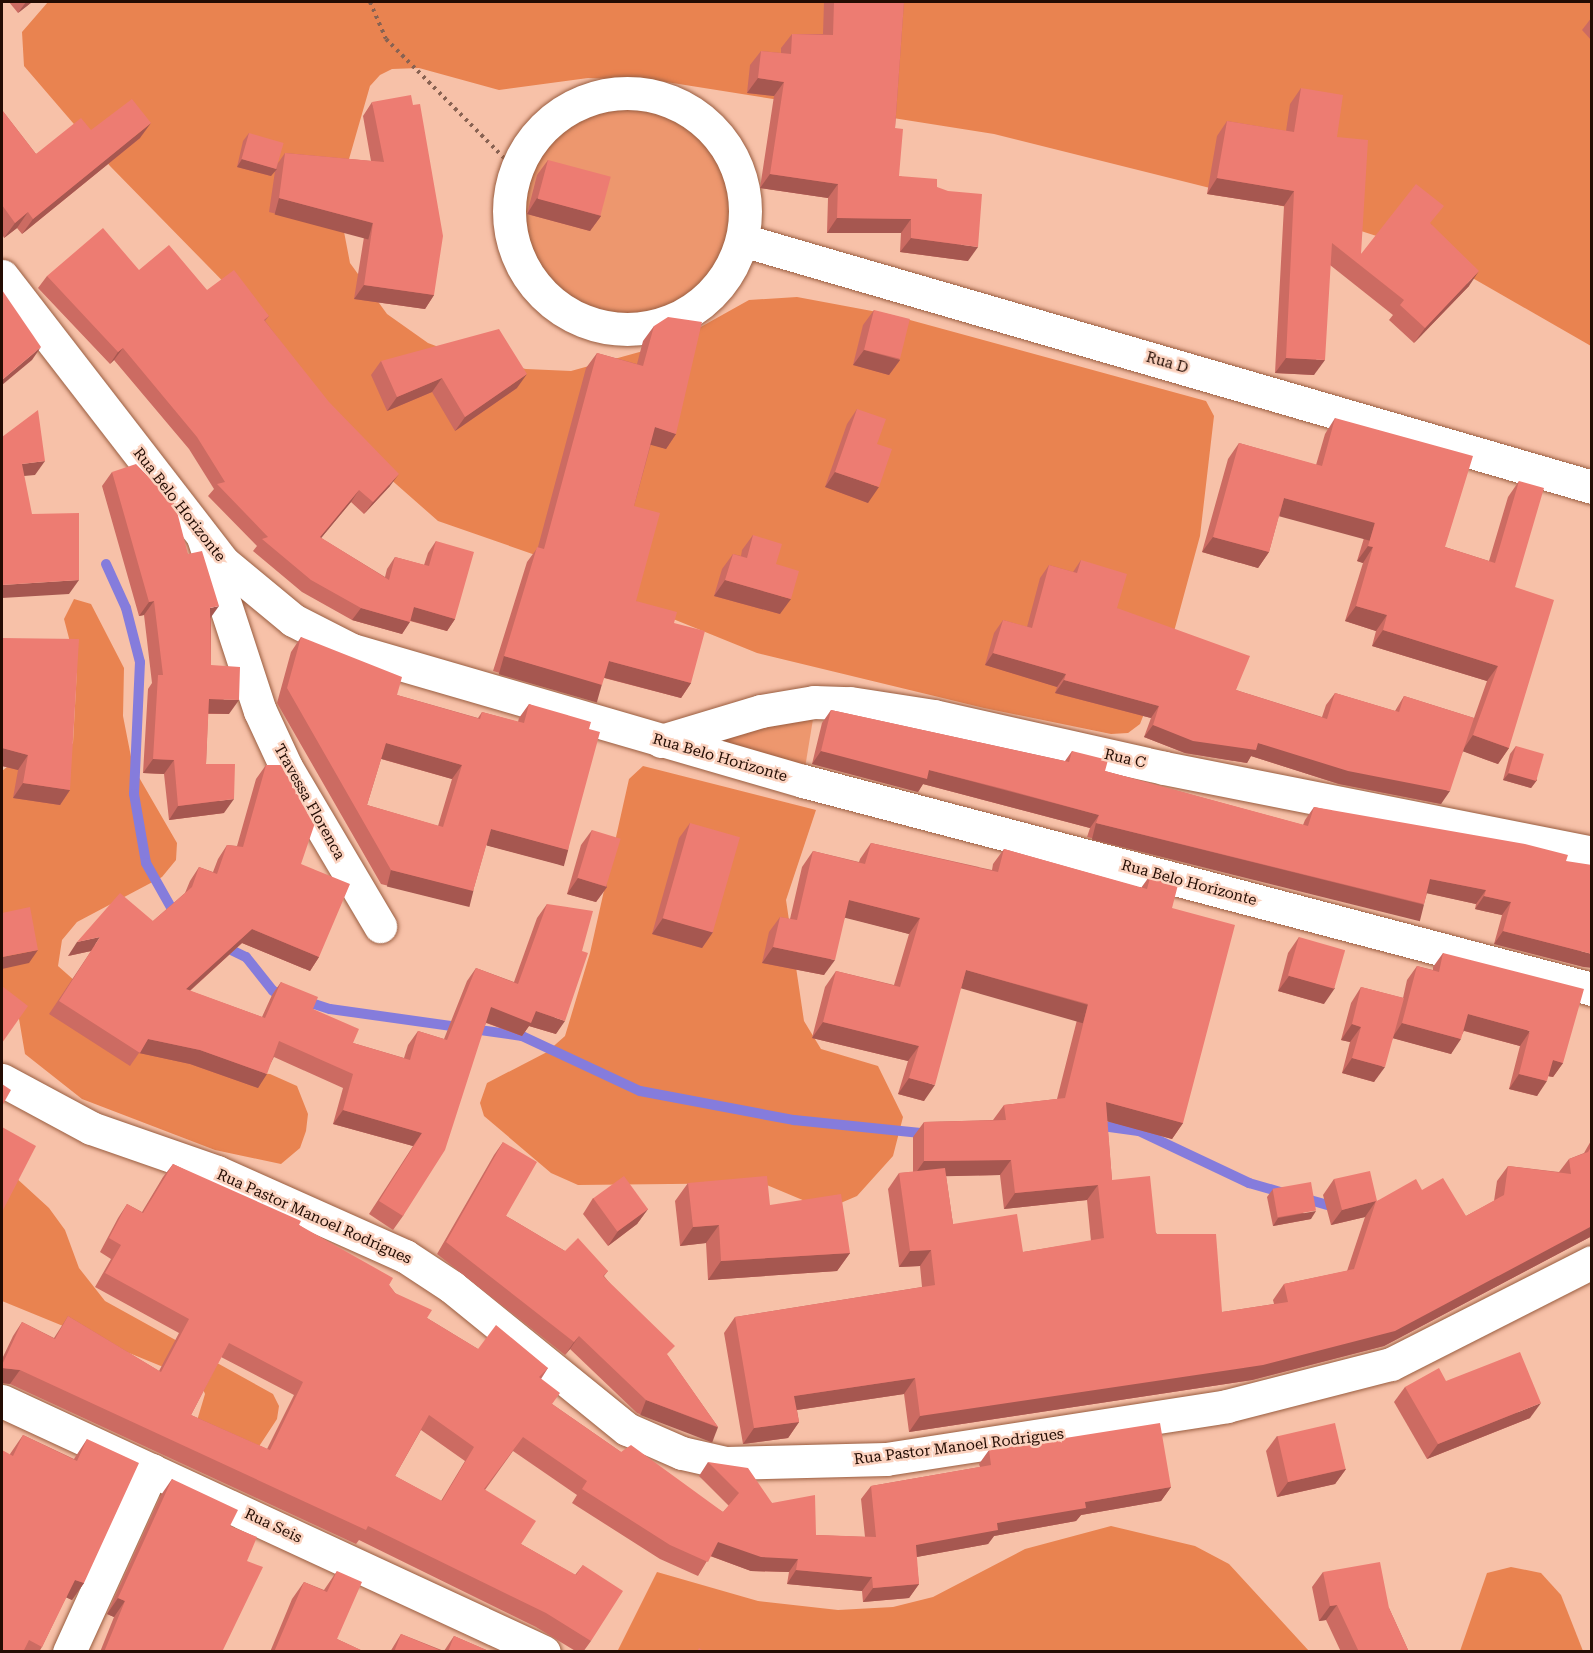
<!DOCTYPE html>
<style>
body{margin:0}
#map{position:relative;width:1593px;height:1653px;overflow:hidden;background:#f7c1a8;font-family:"Roboto Serif",serif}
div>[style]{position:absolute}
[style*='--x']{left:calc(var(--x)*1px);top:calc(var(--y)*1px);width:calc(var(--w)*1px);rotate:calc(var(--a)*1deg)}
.green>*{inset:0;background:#ed976e}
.round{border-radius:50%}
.forest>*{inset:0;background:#e98350}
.stream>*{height:10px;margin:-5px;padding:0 5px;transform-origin:5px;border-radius:5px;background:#857cdc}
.path>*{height:4px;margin-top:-2px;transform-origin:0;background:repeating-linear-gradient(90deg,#886252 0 3px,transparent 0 7.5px)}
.roads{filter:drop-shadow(0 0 2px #995d40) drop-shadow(0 0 2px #995d40)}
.minor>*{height:33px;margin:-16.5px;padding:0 16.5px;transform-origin:16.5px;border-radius:16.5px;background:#fff}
.minor>.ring{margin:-16.5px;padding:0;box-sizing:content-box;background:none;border:33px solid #fff;border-radius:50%}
.tertiary>*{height:33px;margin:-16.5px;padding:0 16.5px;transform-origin:16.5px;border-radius:16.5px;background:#fff}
.wall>*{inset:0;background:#cc6b62}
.shaded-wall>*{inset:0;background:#a65750;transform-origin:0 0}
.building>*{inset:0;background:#ed7c72;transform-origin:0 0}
span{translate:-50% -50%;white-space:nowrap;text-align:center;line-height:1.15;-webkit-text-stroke:5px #fbd2bf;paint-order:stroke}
.street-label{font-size:15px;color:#230c03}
.frame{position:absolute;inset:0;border:3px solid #230c03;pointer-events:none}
</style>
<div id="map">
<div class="green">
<i class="round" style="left:511px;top:95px;width:232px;height:232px"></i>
<i style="clip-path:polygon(815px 707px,803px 780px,675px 744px)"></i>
</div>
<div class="forest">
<i style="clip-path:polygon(48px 2px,1591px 2px,1591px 346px,1429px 253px,1290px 208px,994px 134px,660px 81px,588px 78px,499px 90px,419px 68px,392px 69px,380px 75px,370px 86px,347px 166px,341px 216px,350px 263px,387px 314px,428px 343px,460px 355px,526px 369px,571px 371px,672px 343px,749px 300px,797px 297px,888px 314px,1206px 401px,1214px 416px,1200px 536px,1169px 650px,1140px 724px,1128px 733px,1111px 734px,984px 708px,757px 653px,646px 608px,567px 566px,438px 521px,371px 462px,252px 311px,110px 166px,24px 66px,22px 32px)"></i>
<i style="clip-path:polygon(74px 599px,91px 604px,124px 668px,123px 716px,133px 767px,177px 843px,176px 860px,162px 877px,77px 922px,62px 940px,58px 966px,84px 989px,226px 1070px,270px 1074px,297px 1086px,308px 1114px,306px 1131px,300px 1148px,281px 1164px,215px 1150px,82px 1099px,25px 1054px,18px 1013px,2px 998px,2px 771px,12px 763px,64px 752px,73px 743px,77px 669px,64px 619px)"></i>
<i style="clip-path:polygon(643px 766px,816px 810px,786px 900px,804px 1021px,821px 1049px,878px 1066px,903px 1117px,893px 1156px,857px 1196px,836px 1205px,805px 1201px,762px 1183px,578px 1185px,551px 1173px,484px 1116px,480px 1103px,487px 1083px,547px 1052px,565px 1036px,590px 953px,629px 779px)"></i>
<i style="clip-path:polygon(2px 1165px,49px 1208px,65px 1230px,79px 1268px,105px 1301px,273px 1394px,279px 1406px,277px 1419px,258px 1448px,196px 1424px,205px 1394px,200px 1382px,2px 1301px)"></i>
<i style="clip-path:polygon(1111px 1526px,1195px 1546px,1229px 1564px,1309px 1651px,617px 1652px,657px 1572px,758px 1601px,838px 1610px,893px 1607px,933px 1597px,1025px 1549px)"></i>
<i style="clip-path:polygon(1511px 1567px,1541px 1573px,1561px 1595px,1583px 1651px,1460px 1651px,1487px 1573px)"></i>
</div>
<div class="stream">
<i style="--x:106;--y:564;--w:48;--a:65.6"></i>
<i style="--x:126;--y:608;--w:56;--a:75.5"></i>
<i style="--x:140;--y:662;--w:132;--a:92.6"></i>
<i style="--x:134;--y:794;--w:70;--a:80.1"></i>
<i style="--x:146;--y:863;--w:63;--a:60.6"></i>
<i style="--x:221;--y:945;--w:28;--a:26"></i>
<i style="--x:246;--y:957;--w:43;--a:51.5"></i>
<i style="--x:273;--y:991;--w:15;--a:20"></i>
<i style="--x:302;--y:1000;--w:29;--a:18"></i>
<i style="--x:330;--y:1009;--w:194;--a:8"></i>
<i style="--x:522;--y:1036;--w:130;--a:25"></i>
<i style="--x:640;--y:1091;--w:157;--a:10.7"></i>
<i style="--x:794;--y:1120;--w:137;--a:5.9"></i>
<i style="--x:1095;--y:1125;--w:44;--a:7.8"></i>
<i style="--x:1139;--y:1131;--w:122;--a:25.3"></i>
<i style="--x:1249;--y:1183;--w:37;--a:16"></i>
<i style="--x:1303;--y:1198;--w:35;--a:16"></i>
</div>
<div class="path">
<i style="--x:370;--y:2;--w:40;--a:66.6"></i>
<i style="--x:386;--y:39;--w:185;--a:45.2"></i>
</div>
<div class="roads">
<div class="minor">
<i class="ring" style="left:509px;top:93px;width:203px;height:203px"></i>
<i style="--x:742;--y:240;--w:885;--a:16.2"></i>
<i style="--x:203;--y:537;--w:183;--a:71.9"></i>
<i style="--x:260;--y:711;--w:62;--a:65.1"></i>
<i style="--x:286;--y:767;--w:185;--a:59.4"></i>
<i style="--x:661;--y:741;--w:104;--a:-16.7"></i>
<i style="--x:761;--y:711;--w:54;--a:-9.6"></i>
<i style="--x:814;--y:702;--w:36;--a:2"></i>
<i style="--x:850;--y:703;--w:85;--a:8.8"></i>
<i style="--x:934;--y:716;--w:236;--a:12.7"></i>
<i style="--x:1164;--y:768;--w:436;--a:11.2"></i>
<i style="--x:2;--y:1080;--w:101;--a:28.3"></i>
<i style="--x:91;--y:1128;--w:133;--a:19.2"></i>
<i style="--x:217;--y:1172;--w:206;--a:24.1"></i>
<i style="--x:405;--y:1256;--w:56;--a:33.4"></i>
<i style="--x:452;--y:1287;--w:225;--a:39.1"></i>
<i style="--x:627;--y:1429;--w:60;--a:23.6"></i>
<i style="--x:682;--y:1453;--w:45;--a:12.8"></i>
<i style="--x:726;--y:1463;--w:160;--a:-1.4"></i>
<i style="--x:886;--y:1459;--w:345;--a:-8.8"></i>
<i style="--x:1227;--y:1406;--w:169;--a:-14.4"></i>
<i style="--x:1391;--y:1364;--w:225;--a:-26.9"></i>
<i style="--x:2;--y:1401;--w:597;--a:24.85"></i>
<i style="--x:69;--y:1652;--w:200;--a:-65.5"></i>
</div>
<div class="tertiary">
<i style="--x:2;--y:276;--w:361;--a:52.3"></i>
<i style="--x:223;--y:562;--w:91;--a:39.6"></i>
<i style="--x:293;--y:620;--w:66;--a:27"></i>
<i style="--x:352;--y:650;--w:470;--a:16.2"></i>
<i style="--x:803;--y:781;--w:816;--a:14.77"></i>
</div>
</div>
<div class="wall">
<i style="clip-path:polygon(9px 2px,32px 2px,18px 13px)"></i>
<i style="clip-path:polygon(824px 2px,904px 2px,895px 128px,899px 176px,937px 187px,968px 261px,900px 252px,901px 233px,827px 233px,828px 198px,760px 188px,774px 96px,747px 93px,750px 65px,761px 51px,781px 53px,781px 48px,792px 34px,823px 34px)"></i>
<i style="clip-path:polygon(1592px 17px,1592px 41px,1582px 30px)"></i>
<i style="clip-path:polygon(1301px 88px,1337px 137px,1361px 254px,1431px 224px,1469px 286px,1414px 343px,1389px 320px,1393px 315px,1330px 265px,1314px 375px,1275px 373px,1284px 206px,1207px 194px,1217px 136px,1227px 121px,1286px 131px,1290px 104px)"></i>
<i style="clip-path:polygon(372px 102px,434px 295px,425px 309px,354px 299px,364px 237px,269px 212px,275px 171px,271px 176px,237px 167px,243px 141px,249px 133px,278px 163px,285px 153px,371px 161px,363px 116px)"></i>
<i style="clip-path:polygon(2px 110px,36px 154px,91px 130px,140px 138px,22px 234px,17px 228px,4px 238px,2px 234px)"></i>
<i style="clip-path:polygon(548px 160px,601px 216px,590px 231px,527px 214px,537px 175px)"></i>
<i style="clip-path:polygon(139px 270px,207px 290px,269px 316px,265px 321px,390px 486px,364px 514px,351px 502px,321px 538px,385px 577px,387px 569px,395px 557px,424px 565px,428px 553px,436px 541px,455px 619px,447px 631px,410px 621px,402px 634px,352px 620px,302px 592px,253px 551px,257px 546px,208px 496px,214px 489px,189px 449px,114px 360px,110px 364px,38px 288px,47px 276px)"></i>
<i style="clip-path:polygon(874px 310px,900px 360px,889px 375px,853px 365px,863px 325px)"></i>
<i style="clip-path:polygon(654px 326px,676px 434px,666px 449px,651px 444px,634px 506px,636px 601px,674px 623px,691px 683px,681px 698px,604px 678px,591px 700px,493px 671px,527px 562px,538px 547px,586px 368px,597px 353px,637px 364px,643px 341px)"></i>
<i style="clip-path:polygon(381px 361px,517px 388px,455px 431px,432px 392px,387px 411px,371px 375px)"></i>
<i style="clip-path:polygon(857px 409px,877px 444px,868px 503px,825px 487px,847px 424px)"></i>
<i style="clip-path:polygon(1335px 418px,1445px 547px,1489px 561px,1508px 497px,1519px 481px,1509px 748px,1498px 764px,1463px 751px,1441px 804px,1339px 784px,1251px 756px,1247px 763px,1185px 753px,1144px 737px,1151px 718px,1055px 693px,1057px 687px,985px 665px,994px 633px,1003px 620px,1027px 627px,1040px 578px,1049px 565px,1073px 572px,1081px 560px,1117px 608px,1236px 690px,1322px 717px,1326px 705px,1335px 693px,1395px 711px,1404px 696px,1474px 718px,1487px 681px,1372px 646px,1376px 631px,1345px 621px,1363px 563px,1357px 561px,1364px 538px,1279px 515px,1269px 552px,1258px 568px,1202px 552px,1228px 459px,1239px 443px,1316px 465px,1325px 434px)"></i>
<i style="clip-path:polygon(112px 472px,188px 554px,211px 618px,211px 665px,229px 714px,208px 714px,206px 764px,224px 813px,169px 820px,164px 774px,143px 773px,148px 689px,152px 683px,144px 615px,139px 616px,102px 486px)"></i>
<i style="clip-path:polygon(753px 535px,776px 564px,780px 614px,714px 596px,722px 569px,733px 554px,741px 556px,742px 550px)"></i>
<i style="clip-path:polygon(2px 630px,2px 638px,70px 790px,60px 805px,13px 798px,18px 770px,2px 766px)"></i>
<i style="clip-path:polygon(evenodd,301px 637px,397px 695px,478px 718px,482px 712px,518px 722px,519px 718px,529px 704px,589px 729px,568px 850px,558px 864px,486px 845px,473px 891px,463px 905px,381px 884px,277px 703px,291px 652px,301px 637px,381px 759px,452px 779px,438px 826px,367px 805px,381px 759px)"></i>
<i style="clip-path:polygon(831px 710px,1065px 761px,1072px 751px,1105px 771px,1303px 825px,1305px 820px,1314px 807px,1566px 861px,1584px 967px,1494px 944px,1502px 915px,1475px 909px,1476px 904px,1427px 893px,1424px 904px,1415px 917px,1087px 837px,1090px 828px,995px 803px,923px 784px,918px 792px,812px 764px,822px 723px)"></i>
<i style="clip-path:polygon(1516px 746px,1537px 780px,1531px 788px,1503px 780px,1510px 754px)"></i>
<i style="clip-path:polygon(266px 765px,301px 864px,319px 957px,310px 971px,242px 943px,190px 991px,262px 1017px,272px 995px,281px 982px,353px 1043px,404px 1058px,408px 1045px,418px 1031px,444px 1039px,467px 981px,476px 968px,514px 982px,537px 918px,547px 904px,556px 1034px,529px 1026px,522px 1036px,486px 1023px,403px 1216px,393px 1230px,369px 1214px,413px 1146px,333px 1124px,343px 1088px,274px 1057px,258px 1088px,190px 1064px,139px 1053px,130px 1066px,49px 1014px,91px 951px,68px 956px,153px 921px,185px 893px,190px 881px,199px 867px,213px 872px,218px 859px,227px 845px,237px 846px,256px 779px)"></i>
<i style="clip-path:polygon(690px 823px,713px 932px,702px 948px,652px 934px,679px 838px)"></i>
<i style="clip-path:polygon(592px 830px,607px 887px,596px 902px,567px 894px,581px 845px)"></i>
<i style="clip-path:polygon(evenodd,871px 843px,992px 870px,993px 864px,1004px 849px,1141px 888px,1151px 874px,1172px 908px,1183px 1123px,1172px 1139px,1107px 1121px,1112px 1180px,1222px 1312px,1274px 1304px,1273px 1300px,1284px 1284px,1347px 1271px,1365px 1217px,1331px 1225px,1323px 1195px,1334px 1179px,1377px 1201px,1422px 1190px,1466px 1216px,1494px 1201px,1497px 1181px,1508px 1166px,1559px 1172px,1569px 1159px,1584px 1153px,1592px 1139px,1592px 1236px,1384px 1346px,1252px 1380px,909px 1432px,904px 1394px,797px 1410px,799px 1422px,788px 1438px,743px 1444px,724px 1333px,735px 1317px,922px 1287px,920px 1266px,899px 1267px,888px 1189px,899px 1173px,913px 1172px,913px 1137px,924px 1122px,993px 1120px,1004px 1105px,1057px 1099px,1077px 1020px,961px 987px,924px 1101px,898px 1094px,908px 1061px,812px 1038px,825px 987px,836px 971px,894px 985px,909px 934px,845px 917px,824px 975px,762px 963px,769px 932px,780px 917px,790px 919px,802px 867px,813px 851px,859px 862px,860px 859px,871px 843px,1000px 1175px,1004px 1209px,1087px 1200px,1091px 1241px,1023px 1252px,953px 1224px,946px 1176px,1000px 1175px)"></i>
<i style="clip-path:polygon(1299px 937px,1324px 1004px,1278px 991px,1288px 953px)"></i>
<i style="clip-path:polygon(1443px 953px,1563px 1063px,1553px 1077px,1548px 1076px,1537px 1096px,1509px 1089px,1520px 1046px,1464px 1031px,1451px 1054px,1393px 1038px,1374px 1082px,1342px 1073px,1350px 1042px,1341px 1040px,1351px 1003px,1361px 987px,1403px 998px,1407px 980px,1417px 966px,1433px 970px,1433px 967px)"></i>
<i style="clip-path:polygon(503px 1142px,506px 1216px,565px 1251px,608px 1271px,604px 1276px,668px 1356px,718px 1427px,709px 1440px,637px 1413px,570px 1349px,565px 1355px,437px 1254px,494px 1155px)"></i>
<i style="clip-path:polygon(evenodd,173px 1164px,299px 1225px,389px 1285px,395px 1293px,427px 1318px,478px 1349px,548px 1368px,541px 1379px,552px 1404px,621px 1452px,723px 1512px,729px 1506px,699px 1476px,708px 1462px,772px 1503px,816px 1535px,865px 1537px,861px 1499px,871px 1486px,980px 1467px,979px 1464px,989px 1450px,1171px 1487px,1161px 1501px,1081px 1515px,1076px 1521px,994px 1536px,988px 1544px,916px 1557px,919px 1584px,909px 1598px,863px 1602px,862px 1591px,787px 1584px,789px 1572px,751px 1571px,710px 1556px,698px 1576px,660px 1559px,572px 1503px,577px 1495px,513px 1451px,485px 1490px,521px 1544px,575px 1575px,583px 1565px,591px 1641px,583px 1652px,577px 1652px,536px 1627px,359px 1540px,356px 1544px,10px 1384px,2px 1383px,2px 1359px,13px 1336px,22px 1322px,54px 1338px,68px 1316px,159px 1371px,179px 1333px,95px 1287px,111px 1259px,100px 1252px,118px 1218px,127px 1204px,142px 1212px,163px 1177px,173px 1164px,221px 1357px,294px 1395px,267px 1449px,191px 1415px,221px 1357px,173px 1164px,421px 1430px,465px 1461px,441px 1501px,395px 1476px,421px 1430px)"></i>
<i style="clip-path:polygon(688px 1183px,770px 1205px,850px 1253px,837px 1271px,708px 1280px,706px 1243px,680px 1246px,675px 1201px)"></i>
<i style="clip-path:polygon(1273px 1189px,1311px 1219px,1273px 1226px,1267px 1197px)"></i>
<i style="clip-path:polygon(593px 1198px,648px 1209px,637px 1224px,608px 1246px,583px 1214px)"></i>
<i style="clip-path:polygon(1446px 1381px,1530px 1418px,1427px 1459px,1394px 1402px,1405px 1387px)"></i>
<i style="clip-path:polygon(23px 1435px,74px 1459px,87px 1439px,84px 1583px,72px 1600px,66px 1597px,42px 1647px,39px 1652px,2px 1652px,10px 1454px)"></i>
<i style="clip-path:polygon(1277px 1436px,1346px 1469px,1335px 1484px,1277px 1497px,1266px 1451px)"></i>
<i style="clip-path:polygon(172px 1479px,230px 1526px,247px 1561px,222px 1652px,100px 1652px,114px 1617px,107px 1614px,161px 1495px)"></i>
<i style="clip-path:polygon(337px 1571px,337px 1639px,365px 1652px,270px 1652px,292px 1599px,304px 1582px,324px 1590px)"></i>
<i style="clip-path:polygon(1323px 1572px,1389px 1608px,1409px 1652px,1341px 1652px,1326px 1620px,1319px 1621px,1312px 1587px)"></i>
<i style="clip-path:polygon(401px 1634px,444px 1651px,454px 1636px,491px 1652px,390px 1652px)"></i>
</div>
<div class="shaded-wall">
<i style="clip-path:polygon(26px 2px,32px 2px,18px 13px)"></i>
<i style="clip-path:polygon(758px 78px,784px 82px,774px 96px,747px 93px)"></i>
<i style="clip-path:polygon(151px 123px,140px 138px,22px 234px,33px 219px)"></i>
<i style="clip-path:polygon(242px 159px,277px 169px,271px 176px,237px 167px)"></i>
<i style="clip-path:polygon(770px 174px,838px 184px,828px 198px,760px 188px)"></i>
<i style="clip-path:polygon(1217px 178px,1294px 191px,1284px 206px,1207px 194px)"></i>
<i style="left:279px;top:198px;width:97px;height:17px;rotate:15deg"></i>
<i style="clip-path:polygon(537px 198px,601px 216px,590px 231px,527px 214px)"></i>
<i style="clip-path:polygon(28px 212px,17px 228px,4px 238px,15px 223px)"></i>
<i style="clip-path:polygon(837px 218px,911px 219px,901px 233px,827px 233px)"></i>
<i style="clip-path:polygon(911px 238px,978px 247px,968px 261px,900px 252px)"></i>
<i style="clip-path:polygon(1479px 271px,1469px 286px,1414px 343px,1425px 328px)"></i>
<i style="clip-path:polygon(364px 285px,434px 295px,425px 309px,354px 299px)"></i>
<i style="clip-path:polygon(41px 347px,32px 360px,2px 385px,2px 380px)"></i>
<i style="clip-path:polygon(123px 348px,114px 360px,110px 364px,118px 352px)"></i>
<i style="clip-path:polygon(864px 350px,900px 360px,889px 375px,853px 365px)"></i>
<i style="clip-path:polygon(1286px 358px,1325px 360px,1314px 375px,1275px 373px)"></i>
<i style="clip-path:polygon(527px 374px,517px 388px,455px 431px,465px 417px)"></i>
<i style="clip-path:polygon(442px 378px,432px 392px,387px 411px,397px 397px)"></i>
<i style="clip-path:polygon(655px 427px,676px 434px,666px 449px,644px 443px)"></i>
<i style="clip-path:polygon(45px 461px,35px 475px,13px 477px,22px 464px)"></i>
<i style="clip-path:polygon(835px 472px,879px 487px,868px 503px,825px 487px)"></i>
<i style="clip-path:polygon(399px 474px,390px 486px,364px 514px,373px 502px)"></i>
<i style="clip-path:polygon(359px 490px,351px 502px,312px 549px,320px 537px)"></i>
<i style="left:1284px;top:498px;width:94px;height:19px;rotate:15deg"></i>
<i style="clip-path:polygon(1213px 537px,1269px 552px,1258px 568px,1202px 552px)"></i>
<i style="clip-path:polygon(1368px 546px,1373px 547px,1363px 563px,1357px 561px)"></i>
<i style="clip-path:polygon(79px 580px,69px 594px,2px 598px,2px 585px)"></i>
<i style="clip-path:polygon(725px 580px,791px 599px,780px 614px,714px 596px)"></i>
<i style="clip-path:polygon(154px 601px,144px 615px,139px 616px,149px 602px)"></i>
<i style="clip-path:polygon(219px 606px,209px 620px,210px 608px)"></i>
<i style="clip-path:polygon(1356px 606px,1387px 615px,1376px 631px,1345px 621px)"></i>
<i style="clip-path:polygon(414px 607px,455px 619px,447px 631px,405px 619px)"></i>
<i style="clip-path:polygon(361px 608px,410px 622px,402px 634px,352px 620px)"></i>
<i style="clip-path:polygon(1383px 630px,1498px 666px,1487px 681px,1372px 646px)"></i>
<i style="clip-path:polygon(993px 653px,1066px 674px,1057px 687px,985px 665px)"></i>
<i style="left:504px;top:656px;width:102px;height:19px;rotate:16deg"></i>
<i style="clip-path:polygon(609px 661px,691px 683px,681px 698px,598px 676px)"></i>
<i style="clip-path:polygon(1064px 680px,1159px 706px,1151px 718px,1055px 693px)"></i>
<i style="clip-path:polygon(209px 699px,239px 700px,229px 714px,199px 713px)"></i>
<i style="clip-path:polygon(1153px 725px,1258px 743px,1450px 791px,1441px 804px,1339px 784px,1251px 756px,1247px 763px,1185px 753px,1144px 737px)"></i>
<i style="clip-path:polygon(1473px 735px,1509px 748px,1498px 764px,1462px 751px)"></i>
<i style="clip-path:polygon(386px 743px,462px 765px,452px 779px,375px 757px)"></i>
<i style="clip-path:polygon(2px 748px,28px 755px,18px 770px,2px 766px)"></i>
<i style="clip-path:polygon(821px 751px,929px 770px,1099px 815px,1090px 828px,923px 784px,918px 792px,812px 764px)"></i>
<i style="clip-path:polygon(153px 759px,174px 760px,164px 774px,143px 773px)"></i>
<i style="clip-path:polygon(1509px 773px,1537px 780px,1531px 788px,1503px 780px)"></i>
<i style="clip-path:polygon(23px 783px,70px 790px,60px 805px,13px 798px)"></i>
<i style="clip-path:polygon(234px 799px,224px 813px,169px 820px,178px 806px)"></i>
<i style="left:1096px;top:823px;width:338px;height:17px;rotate:14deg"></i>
<i style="left:491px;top:829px;width:80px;height:17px;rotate:15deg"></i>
<i style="left:391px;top:870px;width:85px;height:17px;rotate:14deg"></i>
<i style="clip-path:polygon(578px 878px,607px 887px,596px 902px,567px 894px)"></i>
<i style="clip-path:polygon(1430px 879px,1486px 890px,1476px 904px,1421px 892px)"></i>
<i style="clip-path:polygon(1484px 896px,1511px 902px,1502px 915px,1475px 909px)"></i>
<i style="clip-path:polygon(849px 900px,920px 918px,909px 934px,838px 916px)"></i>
<i style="clip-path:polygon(663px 918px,713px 932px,702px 948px,652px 934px)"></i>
<i style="clip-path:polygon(252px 929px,319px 957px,310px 971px,242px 943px,176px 1003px,186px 989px)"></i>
<i style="clip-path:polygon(1503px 931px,1592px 954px,1592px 968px,1584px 967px,1494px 944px)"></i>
<i style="clip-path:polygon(100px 937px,91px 951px,68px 956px,77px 942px)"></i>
<i style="clip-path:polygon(773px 947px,835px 960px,824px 975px,762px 963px)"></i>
<i style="clip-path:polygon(38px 950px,29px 963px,2px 969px,2px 957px)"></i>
<i style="left:966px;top:970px;width:127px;height:19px;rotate:16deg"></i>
<i style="clip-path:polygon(1289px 976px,1335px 988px,1324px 1004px,1278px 991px)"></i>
<i style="clip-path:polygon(491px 1007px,536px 1011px,565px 1021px,556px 1034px,529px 1026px,522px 1036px,482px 1021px)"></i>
<i style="clip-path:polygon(1468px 1014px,1530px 1031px,1520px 1046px,1458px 1029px)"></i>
<i style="clip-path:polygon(823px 1022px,919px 1046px,908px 1061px,812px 1038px)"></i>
<i style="clip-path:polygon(1402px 1023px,1461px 1039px,1451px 1054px,1392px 1038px)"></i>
<i style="clip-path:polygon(1352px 1024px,1361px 1027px,1350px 1042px,1341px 1040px)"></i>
<i style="clip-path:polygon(148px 1039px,200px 1050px,267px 1074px,258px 1088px,190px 1064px,139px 1053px)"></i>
<i style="clip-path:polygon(1352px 1058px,1385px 1067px,1374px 1082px,1342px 1073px)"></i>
<i style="clip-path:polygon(1553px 1060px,1563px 1063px,1553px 1077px,1542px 1075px)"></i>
<i style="clip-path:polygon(1519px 1074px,1547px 1081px,1537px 1096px,1509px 1089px)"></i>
<i style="clip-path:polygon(909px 1078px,935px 1085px,924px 1101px,898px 1094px)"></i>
<i style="clip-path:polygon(1106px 1102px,1183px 1123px,1172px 1139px,1095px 1118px)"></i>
<i style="clip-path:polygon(343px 1110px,422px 1133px,413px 1146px,333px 1124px)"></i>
<i style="clip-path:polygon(1011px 1160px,1000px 1175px,913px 1177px,924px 1161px)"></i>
<i style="clip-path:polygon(1098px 1185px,1087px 1200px,1004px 1209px,1015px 1193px)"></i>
<i style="clip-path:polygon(1376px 1201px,1365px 1217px,1331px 1225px,1342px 1210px)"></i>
<i style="clip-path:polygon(648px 1209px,637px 1224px,608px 1246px,618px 1231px)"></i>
<i style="clip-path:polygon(1316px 1211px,1311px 1219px,1273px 1226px,1278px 1218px)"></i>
<i style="clip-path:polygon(719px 1225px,706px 1243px,680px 1246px,693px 1227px)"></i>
<i style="clip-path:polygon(1592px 1226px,1592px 1236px,1384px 1346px,1252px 1380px,909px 1432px,920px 1416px)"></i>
<i style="clip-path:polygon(931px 1250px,920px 1266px,899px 1267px,910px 1251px)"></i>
<i style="clip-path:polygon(850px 1253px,837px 1271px,708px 1280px,721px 1261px)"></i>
<i style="clip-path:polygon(579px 1336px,570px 1349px,565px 1355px,574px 1342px)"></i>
<i style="clip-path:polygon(2px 1368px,20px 1370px,10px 1384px,2px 1383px)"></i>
<i style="clip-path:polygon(915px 1378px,904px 1394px,783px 1412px,794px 1396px)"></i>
<i style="left:646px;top:1400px;width:77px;height:16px;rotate:21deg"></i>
<i style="clip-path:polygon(1541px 1403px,1530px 1418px,1427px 1459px,1438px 1444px)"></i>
<i style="clip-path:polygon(799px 1422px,788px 1438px,743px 1444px,754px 1428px)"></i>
<i style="clip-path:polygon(1346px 1469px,1335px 1484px,1277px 1497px,1288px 1482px)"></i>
<i style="clip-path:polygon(1171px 1487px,1161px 1501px,1081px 1515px,1076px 1521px,994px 1536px,988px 1544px,906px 1559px,916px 1545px,997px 1523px,1085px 1502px)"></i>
<i style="clip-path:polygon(718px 1542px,798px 1559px,789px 1572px,751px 1571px,708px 1555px)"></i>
<i style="clip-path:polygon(796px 1570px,872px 1577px,862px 1591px,787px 1584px)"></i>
<i style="clip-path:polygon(75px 1580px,84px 1583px,72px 1600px,63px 1596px)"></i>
<i style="clip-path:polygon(919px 1584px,909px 1598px,863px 1602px,873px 1588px)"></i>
<i style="clip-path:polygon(118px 1598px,125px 1601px,114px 1617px,107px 1614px)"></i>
<i style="clip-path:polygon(1337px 1605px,1326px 1620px,1319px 1621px,1330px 1606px)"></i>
</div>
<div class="building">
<i style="clip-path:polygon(834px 2px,904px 2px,895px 128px,903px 129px,899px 176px,937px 179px,937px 187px,948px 191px,982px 194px,978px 247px,911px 238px,911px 219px,837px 218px,838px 184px,770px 174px,784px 82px,758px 78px,761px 51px,791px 54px,792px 34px,833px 35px)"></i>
<i style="clip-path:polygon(1301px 88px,1343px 95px,1337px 137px,1368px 140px,1361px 254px,1416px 184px,1444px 206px,1430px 223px,1479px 271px,1425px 328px,1400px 305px,1404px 300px,1332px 243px,1325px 360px,1286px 358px,1294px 191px,1217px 178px,1227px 121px,1294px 132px)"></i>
<i style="clip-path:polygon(411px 95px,413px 105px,420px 104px,443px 236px,434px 295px,364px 285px,373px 223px,279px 198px,285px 153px,384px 162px,372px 102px)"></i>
<i style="clip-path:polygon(132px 99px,151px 123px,33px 219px,28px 212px,15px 223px,2px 205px,2px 110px,36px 154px,81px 118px,91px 130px)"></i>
<i style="left:249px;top:133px;width:36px;height:27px;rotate:16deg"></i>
<i style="left:548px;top:160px;width:65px;height:40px;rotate:15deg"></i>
<i style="clip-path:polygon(103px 228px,139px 270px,169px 245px,207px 290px,234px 270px,269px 316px,264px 320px,329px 402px,399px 474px,373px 502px,359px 490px,320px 537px,389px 580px,395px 557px,429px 566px,436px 541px,474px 552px,455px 619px,414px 607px,410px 622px,361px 608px,311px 580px,262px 539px,268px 537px,217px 484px,225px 482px,197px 437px,123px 348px,118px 352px,47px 276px)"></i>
<i style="clip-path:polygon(2px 290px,41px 347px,2px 380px)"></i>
<i style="left:874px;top:310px;width:37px;height:41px;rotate:14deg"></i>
<i style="clip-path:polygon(668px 317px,702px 322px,676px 434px,655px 427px,634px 506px,660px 513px,636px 601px,677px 612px,674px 623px,705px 631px,691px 683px,609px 661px,602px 685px,504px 656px,537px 547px,544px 549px,597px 353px,643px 366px,654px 326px)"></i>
<i style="clip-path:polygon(499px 329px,527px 374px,465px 417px,442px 378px,397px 397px,381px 361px)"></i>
<i style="clip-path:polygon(857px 409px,886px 419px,877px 444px,892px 449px,879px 487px,835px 472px)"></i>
<i style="clip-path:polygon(38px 410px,45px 461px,22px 464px,32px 514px,79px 513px,79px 580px,2px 585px,2px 437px)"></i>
<i style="clip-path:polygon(1335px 418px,1473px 456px,1445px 547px,1495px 563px,1519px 481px,1544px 488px,1515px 587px,1554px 600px,1509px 748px,1473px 735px,1498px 666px,1383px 630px,1387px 615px,1356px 606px,1373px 547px,1368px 546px,1375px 523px,1284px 498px,1269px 552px,1213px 537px,1239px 443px,1322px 466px)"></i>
<i style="clip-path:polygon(136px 464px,175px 504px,188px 554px,202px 551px,219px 606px,210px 608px,211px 665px,240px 667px,239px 700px,209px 699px,206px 764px,235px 764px,234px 799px,178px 806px,174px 760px,153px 759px,158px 675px,163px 675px,154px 601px,149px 602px,112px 472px)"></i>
<i style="clip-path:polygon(753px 535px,782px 544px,776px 564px,799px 571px,791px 599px,725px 580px,733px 554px,747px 558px)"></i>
<i style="clip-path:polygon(1081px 560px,1127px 574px,1117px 608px,1250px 656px,1236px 690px,1327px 719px,1335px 693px,1399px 712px,1404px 696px,1474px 718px,1450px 791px,1348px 771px,1258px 743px,1256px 750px,1193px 741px,1153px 725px,1159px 706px,1064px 680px,1066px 674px,993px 653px,1003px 620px,1032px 628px,1049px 565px,1077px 573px)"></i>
<i style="clip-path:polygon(2px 630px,2px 638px,79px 639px,70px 790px,23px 783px,28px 755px,2px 748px)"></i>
<i style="clip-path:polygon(evenodd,301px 637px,402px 677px,397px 695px,480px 719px,482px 712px,524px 723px,529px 704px,591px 722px,589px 729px,600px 732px,568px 850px,491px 829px,473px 891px,391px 870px,287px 688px,301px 637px,386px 743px,462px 765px,443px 827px,367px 805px,386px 743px)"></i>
<i style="clip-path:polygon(831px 710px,1069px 762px,1072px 751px,1108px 760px,1105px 771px,1308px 826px,1314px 807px,1525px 844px,1568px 855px,1566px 861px,1592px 865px,1592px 954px,1503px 931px,1511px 902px,1484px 896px,1486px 890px,1430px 879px,1424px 904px,1096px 823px,1099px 815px,1004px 789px,929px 770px,927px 779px,821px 751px)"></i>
<i style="left:1516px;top:746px;width:29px;height:28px;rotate:16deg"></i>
<i style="clip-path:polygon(266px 765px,281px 765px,315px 823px,301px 864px,350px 884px,319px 957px,252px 929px,186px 989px,265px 1018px,281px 982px,318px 997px,313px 1009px,359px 1029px,353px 1043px,410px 1060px,418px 1031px,447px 1040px,476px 968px,518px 984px,547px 904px,593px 911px,582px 951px,588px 953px,565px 1021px,536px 1011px,531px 1023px,491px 1007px,445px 1150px,403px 1216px,379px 1201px,422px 1133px,343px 1110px,353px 1074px,279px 1041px,267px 1074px,200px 1050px,148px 1039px,140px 1053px,59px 1001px,100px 937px,77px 942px,120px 893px,153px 921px,192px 887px,199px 867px,217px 874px,227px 845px,243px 847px)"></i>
<i style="left:690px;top:823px;width:52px;height:99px;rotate:16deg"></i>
<i style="left:592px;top:830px;width:30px;height:50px;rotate:17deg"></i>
<i style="clip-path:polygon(871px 843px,998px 872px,1004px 849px,1147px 889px,1151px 874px,1179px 881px,1172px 908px,1235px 925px,1183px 1123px,1106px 1102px,1112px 1180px,1150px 1176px,1156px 1234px,1216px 1234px,1222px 1312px,1288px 1302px,1284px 1284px,1354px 1269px,1376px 1201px,1342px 1210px,1334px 1179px,1370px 1171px,1377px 1201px,1416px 1179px,1422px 1190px,1443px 1178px,1466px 1216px,1504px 1195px,1508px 1166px,1571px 1174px,1569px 1159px,1588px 1152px,1592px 1145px,1592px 1226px,1395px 1331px,1263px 1365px,920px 1416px,915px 1378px,794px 1396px,799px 1422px,754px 1428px,735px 1317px,935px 1285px,931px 1250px,910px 1251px,899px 1173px,945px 1168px,953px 1224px,1017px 1214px,1023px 1252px,1104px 1238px,1098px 1185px,1015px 1193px,1011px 1160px,924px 1161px,924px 1122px,1006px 1120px,1004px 1105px,1065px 1098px,1088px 1004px,966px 970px,935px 1085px,909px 1078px,919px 1046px,823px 1022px,836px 971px,900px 987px,920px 918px,849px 900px,835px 960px,773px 947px,780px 917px,797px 920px,813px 851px,865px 864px)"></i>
<i style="clip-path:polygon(30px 907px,38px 950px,2px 957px,2px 913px)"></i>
<i style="left:1299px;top:937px;width:48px;height:40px;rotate:16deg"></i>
<i style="clip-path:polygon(1443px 953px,1584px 989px,1563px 1063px,1553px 1060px,1547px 1081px,1519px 1074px,1530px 1031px,1468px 1014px,1461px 1039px,1402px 1023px,1417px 966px,1439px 972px)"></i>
<i style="clip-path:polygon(2px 986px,28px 1006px,2px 1043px)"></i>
<i style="clip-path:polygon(1361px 987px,1404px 998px,1385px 1067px,1352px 1058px,1361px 1027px,1352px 1024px)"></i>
<i style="clip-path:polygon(2px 1084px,11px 1090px,2px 1106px)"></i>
<i style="clip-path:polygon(2px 1127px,36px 1146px,2px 1212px)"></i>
<i style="clip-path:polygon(503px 1142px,537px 1162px,506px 1216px,565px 1251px,578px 1238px,608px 1271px,603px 1276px,675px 1346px,667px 1354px,718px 1427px,646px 1400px,579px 1336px,574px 1342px,446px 1242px)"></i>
<i style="clip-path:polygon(evenodd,173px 1164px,301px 1221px,299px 1225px,393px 1278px,389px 1285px,395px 1293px,432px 1310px,427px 1318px,478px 1349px,496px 1325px,548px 1368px,539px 1377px,560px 1393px,552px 1404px,621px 1452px,631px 1445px,723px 1512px,739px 1493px,708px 1462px,748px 1468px,772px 1503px,815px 1495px,816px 1535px,876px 1537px,871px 1486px,991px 1465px,989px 1450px,1160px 1423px,1171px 1487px,1085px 1502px,1086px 1508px,997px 1523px,998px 1530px,916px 1545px,919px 1584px,873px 1588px,872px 1577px,796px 1570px,798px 1559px,761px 1557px,718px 1542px,708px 1562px,670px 1545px,582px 1489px,587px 1481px,523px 1437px,484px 1489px,536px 1521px,521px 1544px,576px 1575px,583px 1565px,623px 1591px,591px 1641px,546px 1613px,368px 1526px,366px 1530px,20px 1370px,2px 1368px,2px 1365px,22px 1322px,55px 1339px,68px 1316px,161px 1372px,189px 1319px,105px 1273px,121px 1245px,109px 1238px,127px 1204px,143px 1213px,173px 1164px,229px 1343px,303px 1382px,270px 1450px,191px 1415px,229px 1343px,173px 1164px,429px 1415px,474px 1447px,442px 1501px,395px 1476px,429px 1415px)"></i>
<i style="left:624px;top:1176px;width:41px;height:38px;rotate:54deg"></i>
<i style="clip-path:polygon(767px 1176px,770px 1205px,841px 1194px,850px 1253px,721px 1261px,719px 1225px,693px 1227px,688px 1183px)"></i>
<i style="left:1311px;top:1182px;width:29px;height:39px;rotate:80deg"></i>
<i style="clip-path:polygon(1520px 1352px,1541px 1403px,1438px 1444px,1405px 1387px,1439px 1368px,1446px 1381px)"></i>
<i style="left:1335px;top:1423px;width:47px;height:59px;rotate:77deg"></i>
<i style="clip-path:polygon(23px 1435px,77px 1461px,87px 1439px,139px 1463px,84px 1583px,75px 1580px,42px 1647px,29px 1640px,23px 1652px,2px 1652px,2px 1450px,13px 1456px)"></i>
<i style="clip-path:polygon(172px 1479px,238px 1510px,230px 1526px,257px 1537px,247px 1561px,263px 1567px,222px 1652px,104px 1652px,125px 1601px,118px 1598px)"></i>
<i style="clip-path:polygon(1380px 1562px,1389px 1608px,1409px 1652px,1359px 1652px,1337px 1605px,1330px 1606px,1323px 1572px)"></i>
<i style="clip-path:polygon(337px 1571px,362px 1582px,337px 1639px,365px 1652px,274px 1652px,304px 1582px,327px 1592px)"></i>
<i style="clip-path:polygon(401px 1634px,444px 1652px,394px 1652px)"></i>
<i style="clip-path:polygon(454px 1636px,491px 1652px,448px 1652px)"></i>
<i style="clip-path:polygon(699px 1648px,705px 1652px,697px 1652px)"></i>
</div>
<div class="street-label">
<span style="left:1167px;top:363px;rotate:16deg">Rua D</span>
<span style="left:179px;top:505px;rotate:52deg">Rua Belo Horizonte</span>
<span style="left:720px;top:758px;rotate:16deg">Rua Belo Horizonte</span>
<span style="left:1125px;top:759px;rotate:13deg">Rua C</span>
<span style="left:309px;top:802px;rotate:61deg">Travessa Florenca</span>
<span style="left:1189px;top:883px;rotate:15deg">Rua Belo Horizonte</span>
<span style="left:314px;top:1217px;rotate:24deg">Rua Pastor Manoel Rodrigues</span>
<span style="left:959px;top:1447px;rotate:-7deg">Rua Pastor Manoel Rodrigues</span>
<span style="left:273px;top:1526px;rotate:25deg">Rua Seis</span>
</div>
<div class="frame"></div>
</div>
